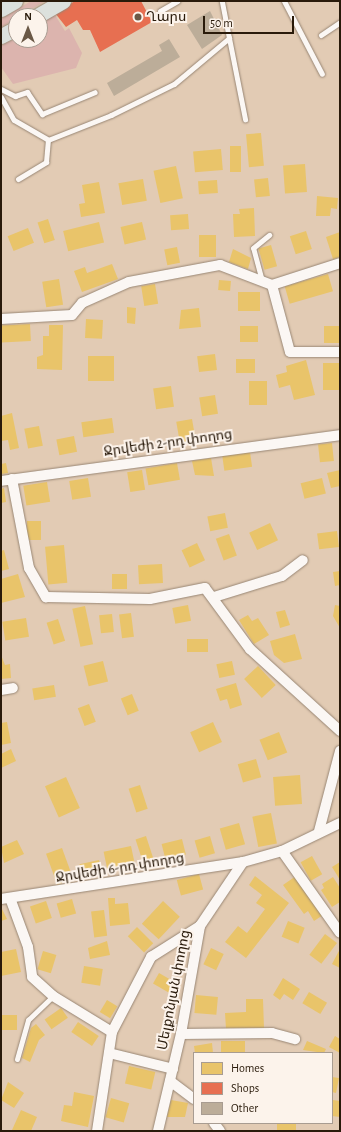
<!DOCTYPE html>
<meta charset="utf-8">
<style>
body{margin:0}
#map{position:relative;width:341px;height:1132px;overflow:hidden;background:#e2cbb4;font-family:"Alegreya Sans","Noto Sans Armenian",sans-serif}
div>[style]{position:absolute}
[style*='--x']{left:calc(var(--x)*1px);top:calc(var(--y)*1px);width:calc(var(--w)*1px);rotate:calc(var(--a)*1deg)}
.green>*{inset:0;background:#dcb4ae}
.homes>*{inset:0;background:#e9c46a;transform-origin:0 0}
.shops>*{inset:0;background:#e76f51}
.building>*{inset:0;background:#bcad99}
.roads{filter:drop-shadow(0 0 1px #988674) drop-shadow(0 0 1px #988674)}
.service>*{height:5px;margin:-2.5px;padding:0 2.5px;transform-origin:2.5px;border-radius:2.5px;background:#fbf7f4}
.minor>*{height:10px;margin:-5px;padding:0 5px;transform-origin:5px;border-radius:5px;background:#fbf7f4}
.primary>*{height:15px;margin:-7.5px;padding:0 7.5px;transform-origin:7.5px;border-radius:7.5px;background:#dce1dd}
.dots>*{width:11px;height:11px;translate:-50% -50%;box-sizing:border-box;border:2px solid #fcf3eb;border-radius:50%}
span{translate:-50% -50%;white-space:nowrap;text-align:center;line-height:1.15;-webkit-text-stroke:4px #fcf3eb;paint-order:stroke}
.poi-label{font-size:14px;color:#291a0a}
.left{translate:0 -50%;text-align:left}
.street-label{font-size:14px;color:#291a0a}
.frame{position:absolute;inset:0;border:2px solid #291a0a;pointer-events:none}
.legend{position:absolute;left:193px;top:1052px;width:140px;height:72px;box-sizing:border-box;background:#fcf3eb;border:1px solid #a89c91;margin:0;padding:5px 7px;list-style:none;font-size:12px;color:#291a0a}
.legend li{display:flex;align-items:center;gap:8px;height:20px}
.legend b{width:20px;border:1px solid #a89c91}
.north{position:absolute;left:8px;top:8px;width:40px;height:40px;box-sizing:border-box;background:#fcf3eb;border:1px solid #a89c91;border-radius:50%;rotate:0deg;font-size:11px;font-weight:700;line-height:16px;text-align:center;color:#291a0a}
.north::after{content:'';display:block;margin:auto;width:14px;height:18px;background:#6a5846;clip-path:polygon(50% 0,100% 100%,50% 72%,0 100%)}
.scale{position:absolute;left:203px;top:16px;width:91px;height:18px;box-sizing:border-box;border:2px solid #291a0a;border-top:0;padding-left:5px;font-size:12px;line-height:14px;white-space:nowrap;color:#291a0a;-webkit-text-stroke:3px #fcf3eb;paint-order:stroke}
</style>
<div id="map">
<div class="green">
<i style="clip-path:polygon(31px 1px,45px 1px,1px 27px,1px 19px)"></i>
<i style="clip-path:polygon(55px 15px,65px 31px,69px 28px,82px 53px,76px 68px,13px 84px,1px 67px,1px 46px,16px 38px,40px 40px,40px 23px)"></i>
</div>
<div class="homes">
<i style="left:261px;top:133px;width:33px;height:15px;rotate:85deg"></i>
<i style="left:230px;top:146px;width:11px;height:26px"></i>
<i style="left:221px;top:149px;width:21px;height:28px;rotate:85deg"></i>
<i style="left:305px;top:164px;width:28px;height:22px;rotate:86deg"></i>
<i style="left:176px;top:166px;width:33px;height:23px;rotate:78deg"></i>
<i style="left:268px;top:178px;width:18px;height:14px;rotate:84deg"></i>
<i style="left:143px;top:179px;width:22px;height:25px;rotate:80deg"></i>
<i style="left:217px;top:180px;width:13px;height:19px;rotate:86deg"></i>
<i style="clip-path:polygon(99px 182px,105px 213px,81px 217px,79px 204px,85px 203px,82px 185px)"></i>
<i style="clip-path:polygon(317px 196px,338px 198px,337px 209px,331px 208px,330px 216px,316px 216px)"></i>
<i style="clip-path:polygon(254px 208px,255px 236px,234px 237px,233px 214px,240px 214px,239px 209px)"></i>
<i style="left:188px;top:214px;width:15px;height:18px;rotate:86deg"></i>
<i style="left:48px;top:219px;width:22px;height:11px;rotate:72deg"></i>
<i style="left:99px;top:222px;width:21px;height:37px;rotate:76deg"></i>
<i style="left:142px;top:222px;width:18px;height:22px;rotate:77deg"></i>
<i style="left:28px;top:228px;width:16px;height:22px;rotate:68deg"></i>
<i style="left:306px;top:231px;width:19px;height:17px;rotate:72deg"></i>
<i style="clip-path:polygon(340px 232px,340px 257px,333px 259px,326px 237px)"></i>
<i style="left:199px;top:235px;width:17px;height:22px"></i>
<i style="left:271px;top:245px;width:22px;height:13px;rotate:74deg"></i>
<i style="left:177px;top:247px;width:16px;height:13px;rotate:79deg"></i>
<i style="clip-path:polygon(233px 249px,251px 258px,248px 269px,229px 262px)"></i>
<i style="clip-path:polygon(112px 264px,118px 279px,82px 292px,74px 271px,85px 267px,87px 273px)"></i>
<i style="left:328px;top:274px;width:18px;height:45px;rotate:74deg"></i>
<i style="left:59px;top:279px;width:26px;height:17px;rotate:81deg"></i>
<i style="left:219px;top:280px;width:12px;height:10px;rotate:5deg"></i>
<i style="left:155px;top:284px;width:20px;height:14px;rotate:81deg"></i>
<i style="left:238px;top:292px;width:22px;height:19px"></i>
<i style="clip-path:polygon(127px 307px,136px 308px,135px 324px,127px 323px)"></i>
<i style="clip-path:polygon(199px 308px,201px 327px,179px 329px,181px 310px)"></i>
<i style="left:86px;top:319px;width:17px;height:19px;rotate:3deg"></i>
<i style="left:30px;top:324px;width:17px;height:29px;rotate:87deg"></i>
<i style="clip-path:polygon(49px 325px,63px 325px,62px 370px,37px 369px,37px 357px,43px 355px,43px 336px,49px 336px)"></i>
<i style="left:240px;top:326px;width:18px;height:16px"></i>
<i style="left:324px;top:326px;width:15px;height:17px"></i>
<i style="left:215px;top:354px;width:16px;height:18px;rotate:83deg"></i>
<i style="left:88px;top:356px;width:26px;height:25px"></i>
<i style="left:255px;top:359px;width:14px;height:19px;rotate:90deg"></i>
<i style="clip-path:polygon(306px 360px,315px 395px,294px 400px,290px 385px,279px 388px,276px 375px,287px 372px,286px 366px)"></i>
<i style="left:323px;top:363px;width:17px;height:27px"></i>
<i style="left:249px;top:381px;width:18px;height:24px"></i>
<i style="left:171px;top:386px;width:21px;height:18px;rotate:82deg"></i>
<i style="left:215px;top:395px;width:19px;height:16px;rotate:81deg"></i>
<i style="clip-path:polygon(12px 413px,19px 448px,10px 450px,8px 440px,1px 441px,1px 416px)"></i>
<i style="left:112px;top:418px;width:15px;height:31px;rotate:82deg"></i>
<i style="left:192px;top:419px;width:23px;height:16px;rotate:80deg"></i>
<i style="left:39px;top:426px;width:20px;height:15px;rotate:79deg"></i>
<i style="left:74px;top:436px;width:16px;height:18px;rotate:79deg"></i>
<i style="left:332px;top:443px;width:18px;height:14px;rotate:84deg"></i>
<i style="left:250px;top:452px;width:15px;height:28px;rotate:82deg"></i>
<i style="clip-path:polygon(211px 458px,214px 476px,195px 475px,192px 461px)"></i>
<i style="clip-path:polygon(6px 463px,8px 473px,1px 474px,1px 464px)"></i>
<i style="left:177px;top:463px;width:17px;height:32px;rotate:80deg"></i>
<i style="left:142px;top:470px;width:20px;height:15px;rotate:81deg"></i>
<i style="clip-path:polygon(340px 470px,340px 486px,331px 488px,327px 473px)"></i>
<i style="left:88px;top:478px;width:19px;height:19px;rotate:81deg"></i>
<i style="left:322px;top:478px;width:16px;height:22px;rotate:76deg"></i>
<i style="left:47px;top:482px;width:20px;height:24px;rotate:81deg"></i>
<i style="clip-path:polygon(4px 488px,6px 502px,1px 503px,1px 489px)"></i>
<i style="left:225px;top:513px;width:15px;height:18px;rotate:79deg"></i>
<i style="left:27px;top:521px;width:14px;height:19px"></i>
<i style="left:270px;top:523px;width:19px;height:23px;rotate:65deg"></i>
<i style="left:337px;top:531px;width:16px;height:20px;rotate:83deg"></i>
<i style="left:229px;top:534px;width:23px;height:14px;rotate:70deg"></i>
<i style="left:197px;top:543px;width:19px;height:17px;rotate:65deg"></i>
<i style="left:64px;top:545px;width:38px;height:19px;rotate:85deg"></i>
<i style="clip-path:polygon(4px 550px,9px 569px,1px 571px,1px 551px)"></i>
<i style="left:162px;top:564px;width:19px;height:24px;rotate:87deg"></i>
<i style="clip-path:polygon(340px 571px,340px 585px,335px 586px,333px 572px)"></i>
<i style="clip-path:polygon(18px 574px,25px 597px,1px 603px,1px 579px)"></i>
<i style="left:112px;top:574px;width:15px;height:15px"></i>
<i style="left:188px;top:605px;width:16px;height:16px;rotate:79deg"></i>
<i style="clip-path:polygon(335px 605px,340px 606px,340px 628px,333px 616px)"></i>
<i style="left:85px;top:606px;width:39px;height:13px;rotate:78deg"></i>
<i style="clip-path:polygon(285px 610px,290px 625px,280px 628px,276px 612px)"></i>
<i style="left:131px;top:613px;width:24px;height:12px;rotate:83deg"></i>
<i style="left:112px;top:614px;width:18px;height:13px;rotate:84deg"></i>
<i style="clip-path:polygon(248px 615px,252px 621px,258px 618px,269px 635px,254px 644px,239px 620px)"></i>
<i style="left:26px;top:618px;width:19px;height:24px;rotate:81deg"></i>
<i style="left:58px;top:619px;width:23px;height:12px;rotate:72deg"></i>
<i style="clip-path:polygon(295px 634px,302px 659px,284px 663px,274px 655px,270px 641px)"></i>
<i style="left:187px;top:639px;width:21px;height:13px"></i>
<i style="clip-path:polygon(1px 655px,5px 665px,10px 664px,11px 678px,1px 679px)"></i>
<i style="left:103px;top:661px;width:21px;height:20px;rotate:76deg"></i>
<i style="left:232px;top:661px;width:14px;height:16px;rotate:78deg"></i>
<i style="left:258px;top:666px;width:26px;height:19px;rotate:47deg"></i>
<i style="clip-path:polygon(236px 683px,242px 705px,230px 709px,227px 699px,220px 701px,216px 689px)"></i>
<i style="left:54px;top:685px;width:12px;height:22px;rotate:81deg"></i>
<i style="left:132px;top:694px;width:18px;height:12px;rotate:68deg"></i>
<i style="left:89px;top:704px;width:19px;height:12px;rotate:69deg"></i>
<i style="clip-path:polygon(7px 722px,11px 743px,1px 745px,1px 723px)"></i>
<i style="left:213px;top:722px;width:22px;height:25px;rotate:66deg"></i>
<i style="left:279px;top:732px;width:22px;height:21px;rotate:68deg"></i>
<i style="clip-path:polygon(11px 749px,16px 761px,1px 768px,1px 754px)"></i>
<i style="left:256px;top:759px;width:19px;height:19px;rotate:74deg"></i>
<i style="left:300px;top:775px;width:29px;height:27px;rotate:86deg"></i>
<i style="left:66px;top:777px;width:34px;height:23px;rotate:66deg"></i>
<i style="left:140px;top:785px;width:25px;height:12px;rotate:72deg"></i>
<i style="left:271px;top:813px;width:31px;height:19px;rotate:79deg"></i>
<i style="left:239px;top:823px;width:22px;height:20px;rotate:74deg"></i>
<i style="left:146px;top:836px;width:25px;height:11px;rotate:72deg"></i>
<i style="left:210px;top:836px;width:18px;height:16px;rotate:74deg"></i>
<i style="left:182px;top:839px;width:16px;height:21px;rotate:76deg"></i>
<i style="clip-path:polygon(17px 840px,24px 854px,4px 863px,1px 847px)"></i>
<i style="left:131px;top:846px;width:19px;height:28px;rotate:78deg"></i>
<i style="left:62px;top:848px;width:33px;height:17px;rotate:70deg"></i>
<i style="left:312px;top:856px;width:21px;height:13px;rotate:61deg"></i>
<i style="left:99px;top:860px;width:14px;height:20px;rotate:78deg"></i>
<i style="clip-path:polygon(340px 862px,340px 880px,332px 867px)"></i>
<i style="left:199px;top:874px;width:16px;height:23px;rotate:75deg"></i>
<i style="clip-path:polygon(255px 876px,289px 903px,246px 958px,225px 942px,238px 926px,247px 933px,265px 909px,256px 903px,262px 895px,249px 885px)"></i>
<i style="clip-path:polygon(296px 876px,323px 915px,314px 921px,308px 911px,304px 914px,283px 885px)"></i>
<i style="clip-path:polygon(333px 877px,340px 888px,340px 902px,332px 907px,321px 890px,324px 888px,322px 884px)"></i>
<i style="clip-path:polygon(108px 898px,115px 898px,115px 904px,128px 903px,130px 924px,110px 926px)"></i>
<i style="left:72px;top:899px;width:15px;height:16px;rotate:74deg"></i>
<i style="left:46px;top:901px;width:18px;height:17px;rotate:71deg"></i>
<i style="left:163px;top:901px;width:23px;height:31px;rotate:43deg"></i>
<i style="clip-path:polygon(1px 907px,7px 919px,1px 921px)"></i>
<i style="left:104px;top:910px;width:26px;height:13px;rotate:83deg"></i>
<i style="left:288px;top:921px;width:18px;height:17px;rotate:22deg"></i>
<i style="left:137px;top:927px;width:23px;height:13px;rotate:45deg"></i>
<i style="left:325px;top:934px;width:15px;height:26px;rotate:37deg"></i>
<i style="clip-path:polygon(107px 941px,110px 955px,90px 959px,88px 948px)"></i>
<i style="left:211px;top:948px;width:14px;height:18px;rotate:25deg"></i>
<i style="clip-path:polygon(16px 949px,21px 972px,1px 976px,1px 952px)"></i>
<i style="clip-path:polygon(340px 949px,340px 968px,332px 964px)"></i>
<i style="left:43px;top:951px;width:14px;height:19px;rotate:17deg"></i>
<i style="left:84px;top:966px;width:19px;height:17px;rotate:9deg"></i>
<i style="left:159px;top:973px;width:20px;height:12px;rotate:30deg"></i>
<i style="clip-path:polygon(283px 978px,300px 989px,293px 1000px,284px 994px,280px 1000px,273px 995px)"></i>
<i style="left:309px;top:992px;width:21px;height:13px;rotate:31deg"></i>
<i style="left:196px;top:995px;width:22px;height:18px;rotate:5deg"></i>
<i style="clip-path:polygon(246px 999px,263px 999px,264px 1028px,226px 1029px,225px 1013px,246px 1012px)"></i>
<i style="left:107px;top:1000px;width:12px;height:14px;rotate:31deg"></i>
<i style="left:61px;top:1008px;width:12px;height:20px;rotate:55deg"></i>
<i style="left:17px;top:1015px;width:15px;height:16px;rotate:90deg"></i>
<i style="left:78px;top:1022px;width:25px;height:12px;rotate:34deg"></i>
<i style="clip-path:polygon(36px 1024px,45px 1035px,39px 1040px,30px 1062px,22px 1058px,31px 1028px)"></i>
<i style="clip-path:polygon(335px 1036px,340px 1039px,340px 1053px,329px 1047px)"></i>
<i style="left:245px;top:1041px;width:12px;height:24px;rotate:90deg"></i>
<i style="clip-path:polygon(307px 1041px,326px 1049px,324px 1053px,303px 1050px)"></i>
<i style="clip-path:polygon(212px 1043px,213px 1053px,195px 1053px,194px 1046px)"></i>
<i style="left:129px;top:1066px;width:27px;height:18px;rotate:13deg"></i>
<i style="clip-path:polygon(332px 1077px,339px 1078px,336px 1093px,332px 1092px)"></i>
<i style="clip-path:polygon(8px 1082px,24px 1093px,14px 1108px,1px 1100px)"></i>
<i style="clip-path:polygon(74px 1092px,94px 1096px,88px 1127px,61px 1121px,64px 1105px,72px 1106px)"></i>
<i style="left:111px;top:1098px;width:19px;height:20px;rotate:16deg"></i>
<i style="clip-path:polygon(171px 1100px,188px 1103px,185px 1117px,167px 1117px)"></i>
<i style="clip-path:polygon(333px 1100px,340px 1101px,340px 1117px,332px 1116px)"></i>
<i style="clip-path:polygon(21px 1110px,37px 1117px,31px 1131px,12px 1130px)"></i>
<i style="left:277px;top:1123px;width:19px;height:8px"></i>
</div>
<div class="shops">
<i style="clip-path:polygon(75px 1px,141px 1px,152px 22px,100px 52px,90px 30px,83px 30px,77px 20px,66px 27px,55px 13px)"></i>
</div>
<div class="building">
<i style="clip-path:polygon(210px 11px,222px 35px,202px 49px,187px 25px)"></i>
<i style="clip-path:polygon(169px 39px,180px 57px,114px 96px,107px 83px,162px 51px,159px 45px)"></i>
</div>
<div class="roads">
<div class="service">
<i style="--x:284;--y:1;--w:82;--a:62.5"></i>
<i style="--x:160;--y:11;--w:20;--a:-30"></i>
<i style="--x:321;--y:35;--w:23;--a:-34"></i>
<i style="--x:229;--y:38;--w:83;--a:78.8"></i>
<i style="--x:1;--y:89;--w:16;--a:27"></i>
<i style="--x:15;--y:96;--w:13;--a:-18"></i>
<i style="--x:27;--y:92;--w:27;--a:56"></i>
<i style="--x:42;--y:114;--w:57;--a:-22.5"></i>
<i style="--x:1;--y:97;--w:26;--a:61"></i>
<i style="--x:14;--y:120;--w:39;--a:30"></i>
<i style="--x:18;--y:179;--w:33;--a:-31"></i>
<i style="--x:46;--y:162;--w:22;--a:-85"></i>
<i style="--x:48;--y:140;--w:68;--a:-21.6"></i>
<i style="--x:111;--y:115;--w:70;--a:-26.2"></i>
<i style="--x:174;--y:84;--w:72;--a:-39.9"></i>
<i style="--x:229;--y:38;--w:38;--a:-101"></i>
<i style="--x:262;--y:281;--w:34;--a:-105"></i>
<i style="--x:253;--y:248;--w:21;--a:-39"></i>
<i style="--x:17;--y:1059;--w:41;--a:-74.2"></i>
<i style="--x:28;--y:1020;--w:35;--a:-44"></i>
</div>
<div class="minor">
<i style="--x:272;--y:285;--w:71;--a:-17.9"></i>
<i style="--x:1;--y:319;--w:71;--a:-3.2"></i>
<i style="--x:72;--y:315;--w:16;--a:-50"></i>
<i style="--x:82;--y:303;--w:51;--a:-24.1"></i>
<i style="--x:129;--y:282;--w:93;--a:-10.6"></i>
<i style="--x:220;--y:265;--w:56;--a:21"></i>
<i style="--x:272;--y:285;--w:69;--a:75"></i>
<i style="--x:290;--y:352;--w:50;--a:0"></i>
<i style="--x:12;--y:479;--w:91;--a:79.2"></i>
<i style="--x:29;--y:568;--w:34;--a:60"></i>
<i style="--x:46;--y:597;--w:104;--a:1.1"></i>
<i style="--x:150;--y:599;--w:56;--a:-11.3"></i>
<i style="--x:205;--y:588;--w:76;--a:53.6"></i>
<i style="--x:250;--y:649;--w:122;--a:42.3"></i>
<i style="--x:1;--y:481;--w:342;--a:-7.7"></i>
<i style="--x:214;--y:597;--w:71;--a:-17.2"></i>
<i style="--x:282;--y:576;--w:26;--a:-37"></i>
<i style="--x:1;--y:690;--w:12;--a:-9"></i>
<i style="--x:319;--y:831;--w:83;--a:-75.3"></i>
<i style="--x:282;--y:851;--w:100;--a:54.7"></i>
<i style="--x:10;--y:898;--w:52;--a:69.8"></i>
<i style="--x:28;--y:947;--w:30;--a:82"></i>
<i style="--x:32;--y:977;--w:28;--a:42"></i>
<i style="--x:53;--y:996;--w:69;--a:31.4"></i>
<i style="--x:1;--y:899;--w:245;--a:-8.7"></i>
<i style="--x:243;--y:862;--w:41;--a:-15.8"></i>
<i style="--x:282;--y:851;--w:64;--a:-25.8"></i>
<i style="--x:181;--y:1034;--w:91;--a:-0.6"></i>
<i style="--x:272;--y:1033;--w:24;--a:15"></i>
<i style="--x:109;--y:1053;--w:66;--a:14"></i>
<i style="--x:170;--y:1081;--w:30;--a:37"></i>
<i style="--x:214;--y:1123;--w:10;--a:53"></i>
<i style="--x:97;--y:1131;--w:100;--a:-81.4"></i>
<i style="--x:112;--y:1032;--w:85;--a:-62.5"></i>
<i style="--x:151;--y:957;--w:58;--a:-32.3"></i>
<i style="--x:158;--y:1131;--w:100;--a:-76.7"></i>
<i style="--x:181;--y:1034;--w:110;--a:-80"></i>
<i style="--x:200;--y:926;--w:77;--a:-56.1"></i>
</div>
<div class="primary">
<i style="--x:1;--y:9;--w:16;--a:-30"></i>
<i style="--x:37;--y:16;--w:30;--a:-30"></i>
<i style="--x:1;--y:36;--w:17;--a:-28"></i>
</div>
</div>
<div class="dots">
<i style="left:138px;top:17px;background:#6a5846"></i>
</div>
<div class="poi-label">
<span class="left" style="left:146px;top:17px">Ղարս</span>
</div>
<div class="street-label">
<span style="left:168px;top:443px;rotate:-8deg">Ջրվեժի 2-րդ փողոց</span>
<span style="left:120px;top:868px;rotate:-9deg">Ջրվեժի 6-րդ փողոց</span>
<span style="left:174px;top:990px;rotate:-79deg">Մելքոնյան փողոց</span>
</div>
<div class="frame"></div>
<ul class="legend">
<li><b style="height:11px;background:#e9c46a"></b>Homes</li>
<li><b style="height:11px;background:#e76f51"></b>Shops</li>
<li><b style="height:11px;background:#bcad99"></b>Other</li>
</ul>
<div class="north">N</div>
<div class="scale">50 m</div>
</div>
